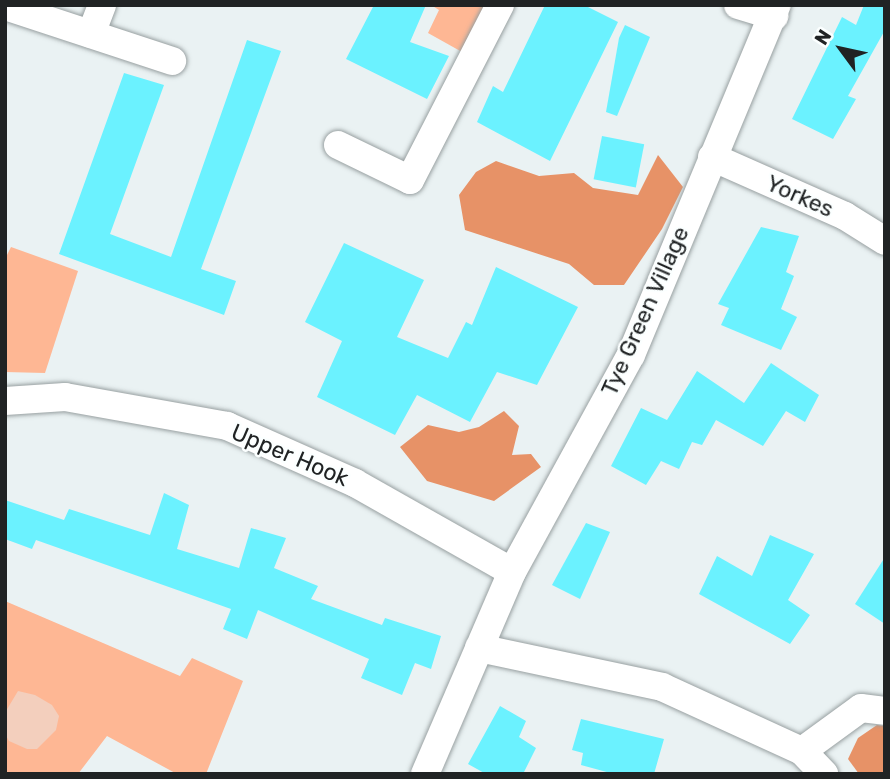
<!DOCTYPE html>
<style>
body{margin:0}
#map{position:relative;width:890px;height:779px;overflow:hidden;background:#eaf2f3;font-family:Rubik,sans-serif}
div>[style]{position:absolute}
[style*='--x']{left:calc(var(--x)*1px);top:calc(var(--y)*1px);width:calc(var(--w)*1px);rotate:calc(var(--a)*1deg)}
.green>*{inset:0;background:#feb794}
.forest>*{inset:0;background:#e79267}
.water>*{inset:0;background:#f3cfbd}
.building>*{inset:0;background:#6bf2ff;transform-origin:0 0}
.roads{filter:drop-shadow(0 0 2px #98a0a1) drop-shadow(0 0 2px #98a0a1)}
.minor>*{height:28px;margin:-14px;padding:0 14px;transform-origin:14px;border-radius:14px;background:#fff}
span{translate:-50% -50%;white-space:nowrap;text-align:center;line-height:1.15;-webkit-text-stroke:5px #fbffff;paint-order:stroke}
.street-label{font-size:23px;color:#202324}
.frame{position:absolute;inset:0;border:7px solid #202324;pointer-events:none}
.north{position:absolute;left:806px;top:14px;width:70px;height:70px;-webkit-text-stroke:5px #fbffff;paint-order:stroke;rotate:303deg;font-size:19px;font-weight:700;line-height:28px;text-align:center;color:#202324}
.north::after{content:'';display:block;margin:auto;width:24px;height:32px;background:#202324;clip-path:polygon(50% 0,100% 100%,50% 72%,0 100%)}
</style>
<div id="map">
<div class="green">
<i style="clip-path:polygon(431px 5px,487px 5px,462px 52px,428px 33px,439px 10px)"></i>
<i style="clip-path:polygon(11px 247px,78px 271px,45px 373px,5px 372px,5px 259px)"></i>
<i style="clip-path:polygon(5px 601px,180px 676px,192px 658px,243px 681px,206px 774px,177px 774px,107px 736px,78px 774px,5px 774px)"></i>
</div>
<div class="forest">
<i style="clip-path:polygon(658px 155px,683px 187px,662px 229px,624px 285px,594px 285px,569px 264px,465px 230px,459px 195px,476px 172px,496px 161px,539px 176px,574px 173px,593px 188px,638px 195px)"></i>
<i style="clip-path:polygon(504px 411px,519px 426px,512px 455px,531px 454px,541px 467px,494px 501px,427px 481px,400px 447px,428px 425px,459px 432px,479px 427px)"></i>
<i style="clip-path:polygon(877px 725px,885px 726px,885px 774px,859px 774px,848px 759px,858px 738px)"></i>
</div>
<div class="water">
<i style="clip-path:polygon(18px 691px,35px 695px,52px 705px,59px 716px,56px 730px,37px 749px,27px 749px,9px 741px,5px 734px,6px 711px)"></i>
</div>
<div class="building">
<i style="clip-path:polygon(374px 5px,426px 5px,410px 42px,449px 56px,427px 99px,346px 59px)"></i>
<i style="clip-path:polygon(545px 5px,584px 5px,618px 22px,550px 161px,477px 122px,493px 86px,503px 92px)"></i>
<i style="clip-path:polygon(864px 5px,885px 5px,885px 30px,848px 96px,856px 99px,833px 139px,792px 119px,842px 17px,856px 25px)"></i>
<i style="clip-path:polygon(625px 25px,650px 37px,617px 116px,606px 112px,619px 38px)"></i>
<i style="clip-path:polygon(247px 40px,281px 51px,201px 269px,236px 281px,224px 315px,59px 254px,124px 73px,164px 85px,110px 234px,171px 257px)"></i>
<i style="left:602px;top:136px;width:43px;height:44px;rotate:11deg"></i>
<i style="clip-path:polygon(761px 227px,799px 236px,786px 272px,794px 276px,781px 309px,797px 317px,781px 350px,721px 325px,729px 308px,718px 304px)"></i>
<i style="clip-path:polygon(344px 243px,424px 280px,397px 337px,448px 358px,466px 322px,472px 325px,496px 267px,578px 307px,537px 385px,497px 372px,470px 422px,417px 395px,395px 435px,317px 397px,342px 341px,305px 322px)"></i>
<i style="clip-path:polygon(771px 363px,819px 395px,805px 422px,786px 411px,763px 446px,716px 420px,702px 445px,692px 442px,679px 469px,661px 461px,646px 485px,611px 466px,641px 408px,667px 420px,697px 371px,744px 403px)"></i>
<i style="clip-path:polygon(164px 493px,189px 505px,177px 549px,239px 568px,251px 528px,286px 538px,274px 568px,318px 586px,311px 599px,382px 625px,385px 618px,441px 636px,431px 669px,415px 663px,402px 695px,361px 678px,369px 659px,258px 610px,247px 639px,223px 629px,231px 609px,36px 540px,32px 549px,5px 539px,5px 500px,64px 520px,69px 509px,150px 535px)"></i>
<i style="clip-path:polygon(586px 523px,610px 532px,580px 599px,552px 585px)"></i>
<i style="clip-path:polygon(770px 535px,814px 554px,788px 600px,810px 615px,790px 644px,699px 594px,717px 556px,752px 576px)"></i>
<i style="clip-path:polygon(885px 557px,885px 624px,855px 604px)"></i>
<i style="clip-path:polygon(500px 706px,526px 721px,519px 737px,536px 748px,523px 774px,486px 774px,468px 764px)"></i>
<i style="clip-path:polygon(581px 719px,664px 739px,654px 774px,614px 774px,581px 765px,583px 753px,572px 750px)"></i>
</div>
<div class="roads">
<div class="minor">
<i style="--x:738;--y:5;--w:38;--a:17"></i>
<i style="--x:5;--y:6;--w:176;--a:18.2"></i>
<i style="--x:91;--y:34;--w:31;--a:-69"></i>
<i style="--x:338;--y:145;--w:80;--a:25.9"></i>
<i style="--x:410;--y:180;--w:197;--a:-62.8"></i>
<i style="--x:712;--y:157;--w:145;--a:23.9"></i>
<i style="--x:845;--y:216;--w:47;--a:32"></i>
<i style="--x:5;--y:401;--w:60;--a:-3.8"></i>
<i style="--x:65;--y:397;--w:165;--a:10.1"></i>
<i style="--x:227;--y:426;--w:140;--a:24"></i>
<i style="--x:355;--y:483;--w:180;--a:29.5"></i>
<i style="--x:479;--y:648;--w:187;--a:12"></i>
<i style="--x:662;--y:687;--w:154;--a:24.6"></i>
<i style="--x:802;--y:751;--w:32;--a:46"></i>
<i style="--x:802;--y:751;--w:73;--a:-36.1"></i>
<i style="--x:861;--y:708;--w:24;--a:7"></i>
<i style="--x:425;--y:774;--w:220;--a:-66.7"></i>
<i style="--x:512;--y:572;--w:247;--a:-61.3"></i>
<i style="--x:631;--y:355;--w:379;--a:-67.4"></i>
</div>
</div>
<div class="street-label">
<span style="left:800px;top:196px;rotate:24deg">Yorkes</span>
<span style="left:645px;top:311px;rotate:-66deg">Tye Green Village</span>
<span style="left:290px;top:455px;rotate:23deg">Upper Hook</span>
</div>
<div class="frame"></div>
<div class="north">N</div>
</div>
